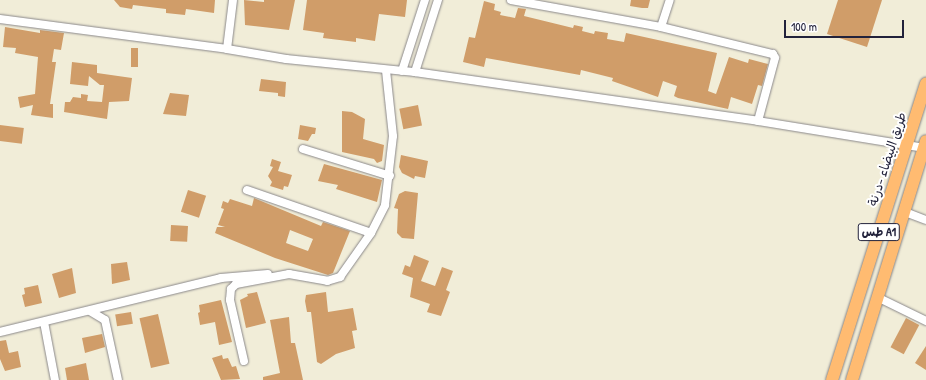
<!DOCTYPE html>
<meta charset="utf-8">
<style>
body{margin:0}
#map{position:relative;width:926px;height:380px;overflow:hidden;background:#f1edd8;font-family:"Patrick Hand","Playpen Sans Arabic",sans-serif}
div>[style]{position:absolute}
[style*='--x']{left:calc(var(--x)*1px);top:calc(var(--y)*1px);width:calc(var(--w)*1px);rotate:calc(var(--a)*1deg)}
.building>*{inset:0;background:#d09d69;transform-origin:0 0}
.roads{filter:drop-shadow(0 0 1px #8a888a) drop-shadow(0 0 1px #8a888a)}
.minor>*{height:8px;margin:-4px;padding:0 4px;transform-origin:4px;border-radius:4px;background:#fff}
.highway>*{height:12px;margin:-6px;padding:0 6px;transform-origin:6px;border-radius:6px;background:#ffbb71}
span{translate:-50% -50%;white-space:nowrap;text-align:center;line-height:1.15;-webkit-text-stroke:4px #fff;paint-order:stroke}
.shield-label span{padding:1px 3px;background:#fff;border:1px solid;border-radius:3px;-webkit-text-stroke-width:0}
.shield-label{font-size:12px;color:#22223b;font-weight:700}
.street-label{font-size:13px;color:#22223b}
.scale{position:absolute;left:784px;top:20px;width:120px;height:18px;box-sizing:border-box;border:2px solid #22223b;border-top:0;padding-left:5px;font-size:12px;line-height:14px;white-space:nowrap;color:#22223b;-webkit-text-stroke:3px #fff;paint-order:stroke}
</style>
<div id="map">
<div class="building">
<i style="clip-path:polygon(114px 0,215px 0,214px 13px,186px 9px,185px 15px,166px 13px,166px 9px,133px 5px,132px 9px,120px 7px)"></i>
<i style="clip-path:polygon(244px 0,264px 2px,264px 0,295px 0,289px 30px,245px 25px)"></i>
<i style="clip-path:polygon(307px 0,407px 0,405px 17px,379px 14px,375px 41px,356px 38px,356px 42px,323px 38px,324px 33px,303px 30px)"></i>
<i style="clip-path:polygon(631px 0,650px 0,648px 8px,642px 8px,630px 6px)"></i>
<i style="clip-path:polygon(838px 0,882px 0,867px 47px,827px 34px)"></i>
<i style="clip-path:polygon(484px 1px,495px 4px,494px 10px,501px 12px,500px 15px,515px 18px,518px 8px,526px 9px,524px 16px,573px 28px,574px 25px,583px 27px,582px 31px,594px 34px,595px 31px,608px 33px,607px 39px,624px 42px,626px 33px,717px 53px,708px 91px,716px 94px,729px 57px,748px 63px,749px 59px,768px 64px,762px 86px,758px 85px,752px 104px,731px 97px,728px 109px,678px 98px,674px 96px,677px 86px,663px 81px,658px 97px,612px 81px,613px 78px,581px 70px,580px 75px,486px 58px,484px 67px,463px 62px,469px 37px,475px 38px)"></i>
<i style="clip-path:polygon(5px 27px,40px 33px,40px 30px,64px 33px,61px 50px,54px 49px,52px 62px,56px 62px,50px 104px,53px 104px,53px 118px,31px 115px,33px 105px,20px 108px,18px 97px,35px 94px,38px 57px,15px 53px,16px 48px,3px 47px)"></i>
<i style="left:131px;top:48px;width:7px;height:19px"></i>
<i style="clip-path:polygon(72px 62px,97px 65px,97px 73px,132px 78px,129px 101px,109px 102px,107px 119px,64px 112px,65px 102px,70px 102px,73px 97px,81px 98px,81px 94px,88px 95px,87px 101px,102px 102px,104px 85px,100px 85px,89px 76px,88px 86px,70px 84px)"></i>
<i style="clip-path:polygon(261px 79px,286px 82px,285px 97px,278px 96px,278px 93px,259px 91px)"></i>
<i style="clip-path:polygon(170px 93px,189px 95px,186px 116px,163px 114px)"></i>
<i style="left:418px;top:105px;width:21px;height:19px;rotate:79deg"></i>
<i style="clip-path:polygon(342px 111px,352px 112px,365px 119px,363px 139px,384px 145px,382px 161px,377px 163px,374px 159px,342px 152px)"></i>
<i style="left:0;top:125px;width:24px;height:16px;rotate:7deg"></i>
<i style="clip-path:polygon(300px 125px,316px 128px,315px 134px,312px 134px,308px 141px,298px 139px)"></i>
<i style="clip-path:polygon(401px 155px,428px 161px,425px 178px,415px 176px,414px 179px,402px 173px,399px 167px)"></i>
<i style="clip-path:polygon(272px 159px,281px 162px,278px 171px,292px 175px,288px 187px,284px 186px,283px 190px,270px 186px,272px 182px,268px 176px,273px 167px,270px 166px)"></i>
<i style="clip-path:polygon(324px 164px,382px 180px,377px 202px,336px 189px,338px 185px,318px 181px)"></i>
<i style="left:188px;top:190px;width:19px;height:23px;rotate:18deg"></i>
<i style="clip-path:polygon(405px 191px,418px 193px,414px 239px,402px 238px,397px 233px,398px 209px,394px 208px,399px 194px)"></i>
<i style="clip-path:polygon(evenodd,254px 198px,321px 226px,323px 222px,350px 231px,333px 273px,328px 275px,275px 258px,215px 233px,217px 227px,225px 227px,218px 225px,224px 209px,221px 208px,223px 201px,228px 203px,230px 199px,252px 206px,254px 198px,290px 230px,313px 239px,308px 251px,286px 243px,290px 230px)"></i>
<i style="left:171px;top:225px;width:17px;height:16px;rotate:3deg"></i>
<i style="clip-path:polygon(414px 255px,429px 261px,421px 281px,435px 286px,442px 267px,453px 271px,446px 290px,450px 292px,441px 316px,427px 312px,430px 304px,410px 297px,413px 278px,402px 274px,405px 265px,410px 267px)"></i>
<i style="clip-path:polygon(127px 262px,130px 280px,112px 284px,111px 264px)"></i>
<i style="clip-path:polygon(72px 268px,76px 293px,59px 298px,52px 274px)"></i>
<i style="clip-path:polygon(38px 285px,42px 303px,25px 307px,22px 295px,25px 294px,24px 288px)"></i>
<i style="clip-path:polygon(257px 292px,266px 323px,246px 328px,240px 300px,248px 296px,247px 294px)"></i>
<i style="clip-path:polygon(326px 292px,328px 312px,353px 308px,357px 330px,352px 331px,355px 348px,336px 354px,321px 364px,317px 362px,311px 312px,307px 312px,305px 301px,306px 295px)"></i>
<i style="clip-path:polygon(221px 300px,232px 342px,219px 345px,215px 322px,200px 325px,198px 313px,200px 312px,199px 305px)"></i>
<i style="left:131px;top:312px;width:12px;height:16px;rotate:81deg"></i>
<i style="left:158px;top:314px;width:51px;height:19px;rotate:77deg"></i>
<i style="clip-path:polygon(289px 317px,291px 343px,295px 343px,303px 380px,263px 380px,263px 377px,280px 373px,270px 320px)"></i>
<i style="left:906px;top:318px;width:15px;height:33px;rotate:28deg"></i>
<i style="clip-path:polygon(102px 334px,105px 347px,85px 353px,82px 338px)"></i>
<i style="clip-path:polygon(6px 340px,9px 353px,18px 351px,21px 367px,5px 371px,0 359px,0 341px)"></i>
<i style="clip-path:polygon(926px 346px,926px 370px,915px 363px)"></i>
<i style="clip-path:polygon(222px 355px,223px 359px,228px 358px,232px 367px,236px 366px,240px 379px,221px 380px,212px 358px)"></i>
<i style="clip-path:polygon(86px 363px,89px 380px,67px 380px,65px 368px)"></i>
</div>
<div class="roads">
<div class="minor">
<i style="--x:511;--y:0;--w:152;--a:10.2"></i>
<i style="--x:661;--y:27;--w:115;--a:13.6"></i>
<i style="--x:773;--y:54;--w:4;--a:63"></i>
<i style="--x:775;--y:58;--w:65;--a:105.1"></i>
<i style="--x:0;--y:19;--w:229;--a:7.5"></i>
<i style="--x:227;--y:49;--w:60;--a:9.6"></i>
<i style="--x:286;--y:59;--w:130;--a:5.8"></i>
<i style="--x:415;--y:72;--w:346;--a:8.1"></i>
<i style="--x:758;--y:121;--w:168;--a:9.2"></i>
<i style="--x:661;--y:27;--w:28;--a:-72"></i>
<i style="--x:227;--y:49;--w:49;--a:-83"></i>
<i style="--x:402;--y:71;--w:75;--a:-72.1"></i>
<i style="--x:415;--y:72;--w:76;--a:-72.3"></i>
<i style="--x:303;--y:149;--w:91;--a:17.2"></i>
<i style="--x:247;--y:190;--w:131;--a:19.1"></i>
<i style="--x:905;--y:212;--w:22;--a:21"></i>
<i style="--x:877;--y:297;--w:55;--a:26.1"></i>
<i style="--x:90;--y:311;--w:17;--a:31"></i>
<i style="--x:105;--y:320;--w:61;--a:77.8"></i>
<i style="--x:44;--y:322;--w:59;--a:79.3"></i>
<i style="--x:0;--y:332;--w:228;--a:-13.7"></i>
<i style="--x:221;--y:278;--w:47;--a:-4.9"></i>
<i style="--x:244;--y:361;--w:63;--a:-102.9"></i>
<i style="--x:230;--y:300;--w:11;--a:-85"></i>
<i style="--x:231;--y:289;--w:7;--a:-45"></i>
<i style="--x:236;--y:284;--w:54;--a:-10.7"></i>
<i style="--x:289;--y:274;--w:39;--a:10"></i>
<i style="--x:327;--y:281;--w:14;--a:-17"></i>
<i style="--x:340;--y:277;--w:54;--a:-54.8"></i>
<i style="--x:371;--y:233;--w:31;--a:-63"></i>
<i style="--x:385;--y:205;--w:69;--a:-83.4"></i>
<i style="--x:393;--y:136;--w:66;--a:-96.1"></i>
</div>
<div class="highway">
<i style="--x:832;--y:380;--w:311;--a:-72.4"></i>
<i style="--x:852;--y:380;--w:250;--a:-72.8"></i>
</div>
</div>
<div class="shield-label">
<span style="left:879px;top:232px">طس A1</span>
</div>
<div class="street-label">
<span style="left:887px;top:159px;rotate:-72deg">طريق البيضاء -درنة</span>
</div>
<div class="scale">100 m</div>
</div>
